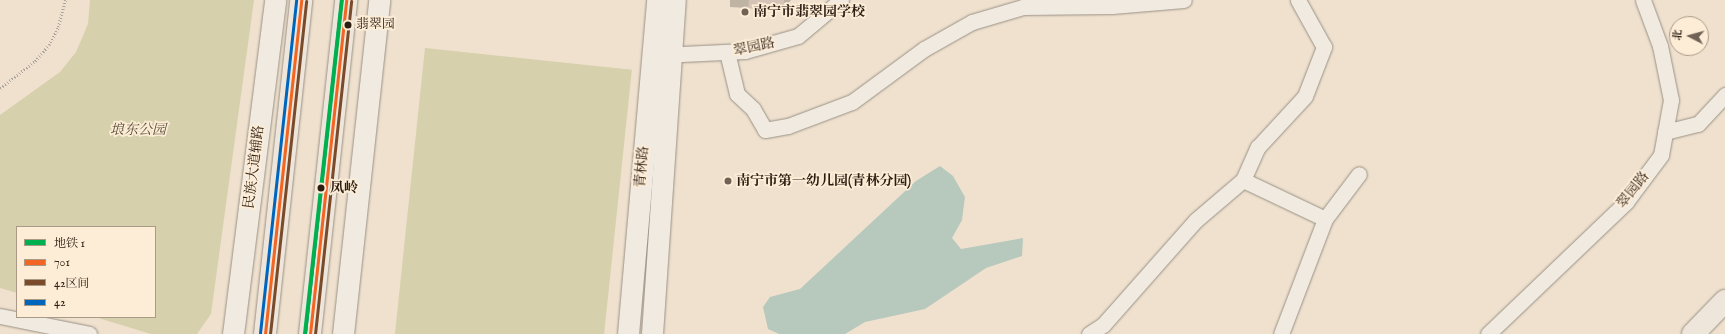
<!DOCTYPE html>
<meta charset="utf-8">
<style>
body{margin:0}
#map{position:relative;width:1725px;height:334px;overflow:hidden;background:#efe1ce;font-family:"IM FELL English","Noto Serif SC",serif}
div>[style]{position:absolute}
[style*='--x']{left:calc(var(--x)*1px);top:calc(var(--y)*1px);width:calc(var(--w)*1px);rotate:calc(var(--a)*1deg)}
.green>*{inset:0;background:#d6d0ac;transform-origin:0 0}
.water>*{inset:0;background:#b7c8bc}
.shadow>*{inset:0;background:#0003}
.building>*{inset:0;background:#d6c3b7}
.path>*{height:2.5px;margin-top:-1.25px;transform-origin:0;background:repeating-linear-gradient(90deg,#aaa49c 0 1px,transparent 0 3px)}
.roads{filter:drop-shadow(0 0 1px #9a9185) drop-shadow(0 0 1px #9a9185)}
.street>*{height:15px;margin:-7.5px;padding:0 7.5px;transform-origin:7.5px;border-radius:7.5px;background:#f1eae0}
.secondary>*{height:21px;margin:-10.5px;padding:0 10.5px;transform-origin:10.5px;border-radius:10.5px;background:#f1eae0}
.primary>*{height:22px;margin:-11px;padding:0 11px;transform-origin:11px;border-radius:11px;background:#eee6db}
.highway>*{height:22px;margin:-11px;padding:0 11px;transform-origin:11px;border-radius:11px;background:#eee6db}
.bus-1>*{height:3px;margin:-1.5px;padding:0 1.5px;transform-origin:1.5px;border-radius:1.5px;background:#f26522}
.bus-2>*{height:3px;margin:-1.5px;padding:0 1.5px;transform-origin:1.5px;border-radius:1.5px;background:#7a4b2a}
.bus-3>*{height:3px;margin:-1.5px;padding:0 1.5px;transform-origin:1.5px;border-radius:1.5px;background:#0065bd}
.metro-1>*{height:4px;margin:-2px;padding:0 2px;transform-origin:2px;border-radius:2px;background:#00b04f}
.dots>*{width:11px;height:11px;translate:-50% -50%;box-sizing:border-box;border:2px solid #fdedd7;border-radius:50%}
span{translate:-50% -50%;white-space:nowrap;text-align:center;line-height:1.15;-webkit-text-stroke:3.5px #fdedd7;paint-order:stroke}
.bus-label{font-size:13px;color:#2b1d12}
.left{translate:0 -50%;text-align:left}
.poi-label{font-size:14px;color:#2b1d12;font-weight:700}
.street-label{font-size:14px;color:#2b1d12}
.park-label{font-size:14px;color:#584f38;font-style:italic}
.stop-label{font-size:14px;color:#2b1d12;font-weight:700}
.legend{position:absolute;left:16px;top:226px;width:140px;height:92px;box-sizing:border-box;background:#fdedd7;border:1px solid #a99a88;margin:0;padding:5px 7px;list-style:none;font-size:12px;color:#2b1d12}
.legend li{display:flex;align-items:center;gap:8px;height:20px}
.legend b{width:20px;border:1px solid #a99a88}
.north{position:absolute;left:1669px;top:16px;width:40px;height:40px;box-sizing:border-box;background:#fdedd7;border:1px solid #a99a88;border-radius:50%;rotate:276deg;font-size:11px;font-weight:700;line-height:16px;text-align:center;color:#2b1d12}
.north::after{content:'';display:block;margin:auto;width:14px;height:18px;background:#706254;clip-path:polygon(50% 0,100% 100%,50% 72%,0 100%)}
</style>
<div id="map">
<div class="green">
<i style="clip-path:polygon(90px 0,254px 0,211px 314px,197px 334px,151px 334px,95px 317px,155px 317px,155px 227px,17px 227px,17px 293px,0 288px,0 115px,60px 72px,76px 52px,88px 24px)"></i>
<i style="left:425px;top:48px;width:208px;height:288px;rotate:6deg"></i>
</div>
<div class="water">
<i style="clip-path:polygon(940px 166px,953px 176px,965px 197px,962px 220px,952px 238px,961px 249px,1023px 238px,1022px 256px,986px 268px,925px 309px,865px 322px,845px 334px,779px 334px,768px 329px,763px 307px,770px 297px,800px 289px,916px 181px)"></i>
</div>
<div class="shadow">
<i style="clip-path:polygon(730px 0,791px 0,783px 10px,730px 7px)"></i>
</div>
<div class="building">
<i style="clip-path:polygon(749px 0,784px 0,783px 11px,748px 8px)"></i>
</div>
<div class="path">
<i style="--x:0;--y:88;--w:44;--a:-37.6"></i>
<i style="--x:35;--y:61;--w:21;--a:-49"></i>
<i style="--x:49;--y:45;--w:20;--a:-63"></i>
<i style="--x:58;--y:27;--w:28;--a:-75"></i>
</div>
<div class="roads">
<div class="street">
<i style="--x:727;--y:52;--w:43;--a:76.6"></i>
<i style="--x:737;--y:94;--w:22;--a:43"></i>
<i style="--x:753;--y:109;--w:24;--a:60"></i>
<i style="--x:765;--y:130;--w:23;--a:-10"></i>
<i style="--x:788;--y:126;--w:68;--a:-20.6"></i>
<i style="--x:852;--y:102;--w:89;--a:-36.4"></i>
<i style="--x:924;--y:49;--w:55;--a:-29.4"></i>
<i style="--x:972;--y:22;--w:53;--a:-16.4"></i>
<i style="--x:1023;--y:7;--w:89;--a:-0.6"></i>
<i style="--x:1112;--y:6;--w:72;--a:-4.8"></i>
<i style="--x:661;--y:55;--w:84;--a:-2.7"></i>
<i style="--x:745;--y:51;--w:55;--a:-15.8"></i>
<i style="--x:798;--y:36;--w:56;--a:-39.9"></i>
<i style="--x:1665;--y:132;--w:34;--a:-14"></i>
<i style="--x:1698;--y:124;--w:40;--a:-47"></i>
<i style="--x:1243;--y:180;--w:91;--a:25.4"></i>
<i style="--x:1325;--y:219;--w:123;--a:110.9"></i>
<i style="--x:1325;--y:219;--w:56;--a:-52.9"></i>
<i style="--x:0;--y:316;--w:91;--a:11.4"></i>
<i style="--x:1089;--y:334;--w:17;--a:-33"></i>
<i style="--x:1103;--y:325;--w:140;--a:-48.5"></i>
<i style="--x:1196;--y:220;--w:62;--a:-40.4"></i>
<i style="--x:1243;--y:180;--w:36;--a:-66"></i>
<i style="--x:1258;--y:147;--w:69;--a:-47.3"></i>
<i style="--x:1305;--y:96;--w:53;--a:-68.8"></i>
<i style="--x:1324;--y:47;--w:54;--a:-119"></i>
<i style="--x:1488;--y:334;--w:191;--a:-43.7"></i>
<i style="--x:1626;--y:202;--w:59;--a:-53.3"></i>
<i style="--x:1661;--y:155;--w:56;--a:-79.7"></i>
<i style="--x:1671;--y:100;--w:55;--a:-101.5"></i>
<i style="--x:1660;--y:46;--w:49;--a:-110.3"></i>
</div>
<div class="secondary">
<i style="--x:233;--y:334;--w:337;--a:-82.8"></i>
<i style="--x:343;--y:334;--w:336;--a:-83.8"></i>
<i style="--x:628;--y:334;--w:335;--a:-85"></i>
<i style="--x:652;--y:334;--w:335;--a:-86.1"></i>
</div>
<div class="primary">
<i style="--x:1693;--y:334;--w:46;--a:-45.9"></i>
</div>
<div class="highway">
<i style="--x:265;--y:334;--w:336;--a:-83.8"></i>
<i style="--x:310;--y:334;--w:336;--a:-83.8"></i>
</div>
</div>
<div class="bus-1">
<i style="--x:265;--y:334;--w:336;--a:-83.8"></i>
<i style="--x:310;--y:334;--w:336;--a:-83.8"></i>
</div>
<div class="bus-2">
<i style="--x:270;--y:334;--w:335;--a:-83.8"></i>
<i style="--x:315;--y:334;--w:335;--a:-83.8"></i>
</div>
<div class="bus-3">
<i style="--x:260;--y:333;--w:335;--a:-83.8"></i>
<i style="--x:305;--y:333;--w:335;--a:-83.8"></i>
</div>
<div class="metro-1">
<i style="--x:305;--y:334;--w:336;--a:-83.7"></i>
</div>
<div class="dots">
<i style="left:745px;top:12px;background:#706254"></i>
<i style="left:348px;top:25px;background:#2b1d12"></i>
<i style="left:728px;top:181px;background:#706254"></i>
<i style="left:321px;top:188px;background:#2b1d12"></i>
</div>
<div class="bus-label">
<span class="left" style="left:356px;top:25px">翡翠园</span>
</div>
<div class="poi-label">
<span class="left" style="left:753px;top:12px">南宁市翡翠园学校</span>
<span class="left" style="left:736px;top:181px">南宁市第一幼儿园(青林分园)</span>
</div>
<div class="street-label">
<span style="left:754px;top:47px;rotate:-12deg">翠园路</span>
<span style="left:254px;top:167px;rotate:-83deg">民族大道辅路</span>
<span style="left:642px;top:167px;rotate:-85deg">青林路</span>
<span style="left:1633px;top:190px;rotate:-51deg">翠园路</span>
</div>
<div class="park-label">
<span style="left:138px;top:130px">埌东公园</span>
</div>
<div class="stop-label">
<span class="left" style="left:330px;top:188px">凤岭</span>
</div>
<ul class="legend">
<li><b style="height:5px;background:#00b04f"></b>地铁 1</li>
<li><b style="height:5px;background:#f26522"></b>701</li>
<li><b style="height:5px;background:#7a4b2a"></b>42区间</li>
<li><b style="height:5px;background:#0065bd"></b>42</li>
</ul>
<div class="north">北</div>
</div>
